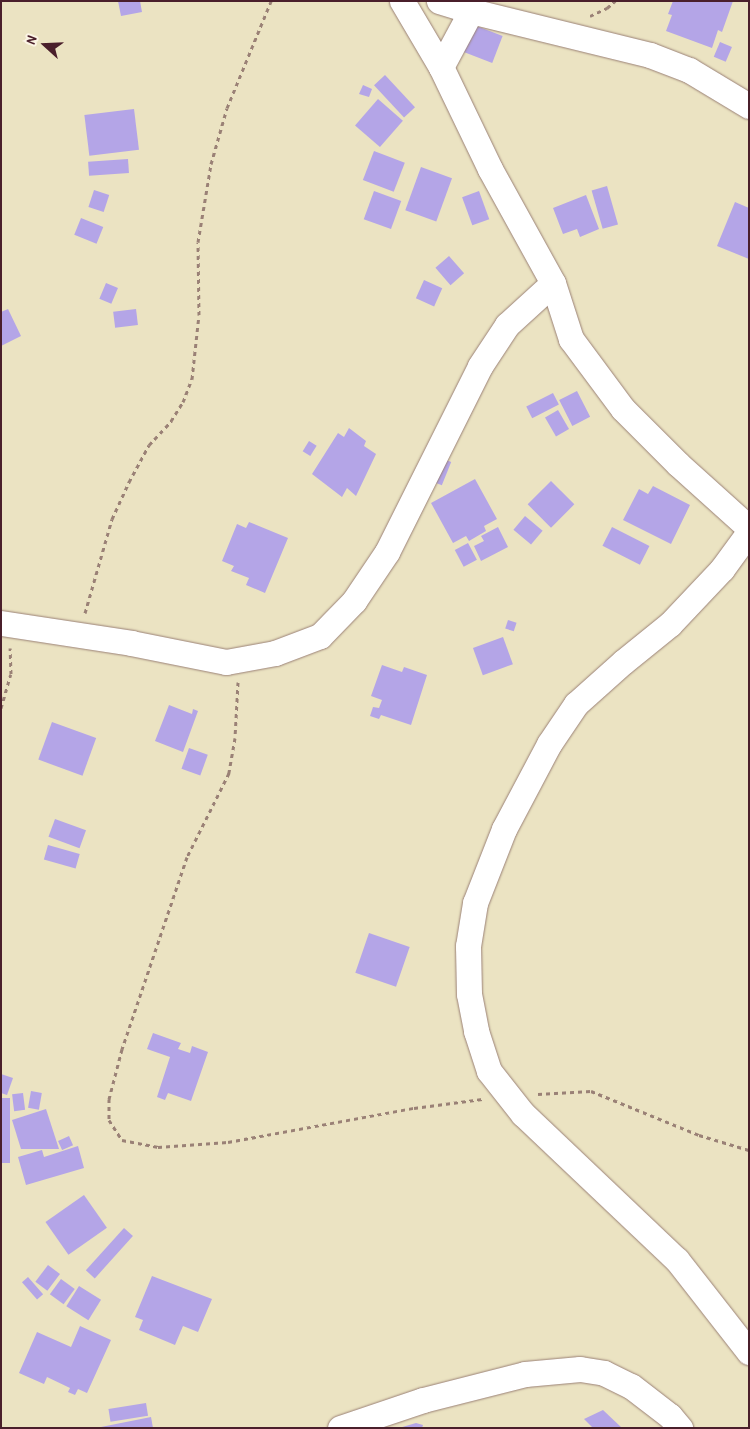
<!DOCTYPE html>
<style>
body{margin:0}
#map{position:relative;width:750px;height:1429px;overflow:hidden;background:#ebe3c2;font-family:"Patrick Hand",sans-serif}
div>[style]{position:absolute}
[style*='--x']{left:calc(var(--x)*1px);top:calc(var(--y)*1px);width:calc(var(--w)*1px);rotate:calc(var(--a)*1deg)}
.building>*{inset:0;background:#b4a5e7;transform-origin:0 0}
.path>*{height:3px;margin-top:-1.5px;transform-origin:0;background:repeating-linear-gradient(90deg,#9a8176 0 4px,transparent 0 8px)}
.roads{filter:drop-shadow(0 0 1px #9a8176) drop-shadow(0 0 1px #9a8176)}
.minor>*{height:25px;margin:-12.5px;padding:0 12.5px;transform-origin:12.5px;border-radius:12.5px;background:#fff}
span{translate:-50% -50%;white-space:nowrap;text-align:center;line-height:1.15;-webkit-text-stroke:4px #fcf5e5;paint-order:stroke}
.frame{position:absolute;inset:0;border:2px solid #4a1f2b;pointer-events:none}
.north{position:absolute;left:20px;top:20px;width:50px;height:50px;-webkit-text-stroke:4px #fcf5e5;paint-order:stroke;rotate:290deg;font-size:14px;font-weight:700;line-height:20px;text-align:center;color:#4a1f2b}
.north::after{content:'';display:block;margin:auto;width:18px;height:22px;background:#4a1f2b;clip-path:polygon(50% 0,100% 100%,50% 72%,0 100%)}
</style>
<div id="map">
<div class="building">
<i style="clip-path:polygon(118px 1px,140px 1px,142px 12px,121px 16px)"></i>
<i style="clip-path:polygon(673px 1px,733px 1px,722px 32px,718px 30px,712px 48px,666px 31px,672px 15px,668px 14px)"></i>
<i style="left:469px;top:23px;width:36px;height:29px;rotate:21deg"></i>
<i style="left:720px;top:42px;width:13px;height:16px;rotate:23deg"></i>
<i style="left:385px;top:75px;width:44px;height:15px;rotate:47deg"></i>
<i style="clip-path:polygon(363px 85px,372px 89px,369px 97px,359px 94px)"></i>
<i style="left:378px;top:99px;width:33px;height:35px;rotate:41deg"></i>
<i style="left:134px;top:109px;width:41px;height:50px;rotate:83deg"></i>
<i style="left:374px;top:151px;width:33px;height:31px;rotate:21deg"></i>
<i style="left:128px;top:159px;width:14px;height:40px;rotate:86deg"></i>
<i style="left:421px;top:167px;width:33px;height:46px;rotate:20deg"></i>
<i style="left:607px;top:186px;width:40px;height:16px;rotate:74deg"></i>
<i style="left:94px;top:190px;width:16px;height:18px;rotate:18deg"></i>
<i style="left:374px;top:191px;width:29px;height:30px;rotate:20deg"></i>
<i style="left:479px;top:191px;width:30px;height:18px;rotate:70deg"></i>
<i style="clip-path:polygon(586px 195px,599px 229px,580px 237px,577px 229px,563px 234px,553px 208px)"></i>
<i style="clip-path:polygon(735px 202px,749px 208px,749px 259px,717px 246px)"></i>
<i style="left:81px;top:218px;width:24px;height:18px;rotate:22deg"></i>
<i style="left:449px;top:256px;width:23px;height:18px;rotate:49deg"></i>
<i style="left:424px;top:280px;width:20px;height:20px;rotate:24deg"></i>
<i style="left:106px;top:283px;width:13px;height:17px;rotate:23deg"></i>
<i style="clip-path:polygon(8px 309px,21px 336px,1px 346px,1px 312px)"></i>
<i style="left:136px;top:309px;width:16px;height:23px;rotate:83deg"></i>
<i style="left:577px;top:391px;width:29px;height:20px;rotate:63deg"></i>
<i style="left:553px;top:393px;width:13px;height:30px;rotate:63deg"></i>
<i style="left:558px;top:410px;width:22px;height:15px;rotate:60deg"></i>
<i style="clip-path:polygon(349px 428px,366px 441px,364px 446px,376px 454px,356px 496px,347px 488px,342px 497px,312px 474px,338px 433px,344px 437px)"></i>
<i style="left:309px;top:441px;width:9px;height:12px;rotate:32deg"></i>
<i style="left:441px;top:458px;width:11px;height:25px;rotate:22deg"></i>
<i style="clip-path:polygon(475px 479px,497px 519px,484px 526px,486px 531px,469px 541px,466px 536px,453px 543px,431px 503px)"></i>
<i style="left:551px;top:481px;width:33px;height:33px;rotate:45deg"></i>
<i style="clip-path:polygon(653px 486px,690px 505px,671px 544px,623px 520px,639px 489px,648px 494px)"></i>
<i style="left:525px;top:516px;width:23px;height:18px;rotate:40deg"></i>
<i style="clip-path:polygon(249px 522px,288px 538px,265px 593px,246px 585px,249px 578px,231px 571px,234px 566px,222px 561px,237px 524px,246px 528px)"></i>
<i style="clip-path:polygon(498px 527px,508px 547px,481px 561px,474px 546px,484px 541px,481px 536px)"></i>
<i style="left:612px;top:527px;width:42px;height:21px;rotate:27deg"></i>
<i style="left:468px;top:543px;width:19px;height:15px;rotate:62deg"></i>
<i style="left:508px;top:620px;width:9px;height:9px;rotate:18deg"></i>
<i style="left:503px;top:637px;width:29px;height:32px;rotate:70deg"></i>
<i style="clip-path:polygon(382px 665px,402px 672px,404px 667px,427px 675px,411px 725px,381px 715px,379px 719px,370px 716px,373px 707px,379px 708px,382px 700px,371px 696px)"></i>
<i style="clip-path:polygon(169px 705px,192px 714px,193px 709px,198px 711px,183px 752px,155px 741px)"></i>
<i style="left:52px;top:722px;width:47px;height:40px;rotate:20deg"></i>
<i style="left:189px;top:748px;width:20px;height:22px;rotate:20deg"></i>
<i style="left:55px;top:819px;width:33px;height:19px;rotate:20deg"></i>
<i style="left:48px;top:845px;width:33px;height:15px;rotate:16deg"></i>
<i style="left:369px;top:933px;width:43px;height:42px;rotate:19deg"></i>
<i style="clip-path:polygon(153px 1033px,181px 1043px,178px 1049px,190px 1053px,192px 1046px,208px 1052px,191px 1101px,168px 1093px,165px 1100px,157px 1097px,170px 1057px,147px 1049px)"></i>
<i style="clip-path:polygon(1px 1074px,13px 1078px,7px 1095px,1px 1093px)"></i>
<i style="left:31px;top:1091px;width:11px;height:17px;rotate:10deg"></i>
<i style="left:23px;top:1093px;width:17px;height:11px;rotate:83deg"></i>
<i style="left:1px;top:1098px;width:9px;height:65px"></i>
<i style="clip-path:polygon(46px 1109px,59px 1149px,21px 1149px,12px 1120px)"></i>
<i style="left:69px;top:1136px;width:10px;height:12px;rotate:66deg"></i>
<i style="clip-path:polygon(78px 1146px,84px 1168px,26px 1185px,18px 1157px,42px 1150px,44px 1157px)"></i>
<i style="left:84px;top:1195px;width:40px;height:47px;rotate:55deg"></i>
<i style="left:124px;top:1228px;width:12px;height:57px;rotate:42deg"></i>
<i style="left:48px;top:1265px;width:15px;height:21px;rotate:37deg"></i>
<i style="clip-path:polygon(152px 1276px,212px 1299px,198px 1332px,183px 1326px,175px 1345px,139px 1330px,143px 1320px,135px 1317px)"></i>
<i style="left:28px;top:1277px;width:23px;height:8px;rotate:49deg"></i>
<i style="left:61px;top:1279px;width:17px;height:19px;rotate:36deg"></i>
<i style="left:79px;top:1286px;width:26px;height:24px;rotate:32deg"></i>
<i style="clip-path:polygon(80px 1326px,111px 1340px,87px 1393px,78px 1389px,75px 1395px,68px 1392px,70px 1388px,47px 1377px,44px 1384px,19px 1373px,37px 1332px,71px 1347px)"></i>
<i style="left:146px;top:1403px;width:13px;height:38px;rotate:81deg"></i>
<i style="clip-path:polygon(603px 1410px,622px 1428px,593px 1428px,584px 1419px)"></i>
<i style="clip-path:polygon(151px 1417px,153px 1428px,101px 1428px,101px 1427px)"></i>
<i style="clip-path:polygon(416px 1423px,423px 1425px,422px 1428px,399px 1428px)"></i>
</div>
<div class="path">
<i style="--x:590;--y:16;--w:19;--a:-25"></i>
<i style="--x:607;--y:8;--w:11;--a:-41"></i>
<i style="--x:85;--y:613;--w:98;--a:-74"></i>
<i style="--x:112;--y:519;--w:41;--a:-65.3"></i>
<i style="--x:129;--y:482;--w:42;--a:-61.6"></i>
<i style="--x:149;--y:445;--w:33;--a:-47"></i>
<i style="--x:171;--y:421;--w:22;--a:-58"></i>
<i style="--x:183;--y:402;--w:25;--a:-69"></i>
<i style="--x:192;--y:379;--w:64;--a:-83.8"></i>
<i style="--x:199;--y:315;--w:73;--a:-90.8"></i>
<i style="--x:198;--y:242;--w:79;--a:-80.5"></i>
<i style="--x:211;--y:164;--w:58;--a:-74.1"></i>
<i style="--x:227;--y:108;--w:116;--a:-67.6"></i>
<i style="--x:238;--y:682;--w:56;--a:93.1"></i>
<i style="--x:235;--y:738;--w:36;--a:100"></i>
<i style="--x:229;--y:773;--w:94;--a:116.6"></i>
<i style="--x:187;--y:857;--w:203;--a:108.7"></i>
<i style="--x:122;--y:1049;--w:52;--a:104.6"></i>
<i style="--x:109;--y:1099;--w:21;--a:90"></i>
<i style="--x:109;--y:1120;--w:24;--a:57"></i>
<i style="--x:122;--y:1140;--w:37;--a:11"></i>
<i style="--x:158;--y:1147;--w:70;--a:-4.1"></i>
<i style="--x:228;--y:1142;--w:189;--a:-10.4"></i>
<i style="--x:414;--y:1108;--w:69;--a:-7.5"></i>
<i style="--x:1;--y:708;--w:35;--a:-74"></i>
<i style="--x:11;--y:674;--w:26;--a:-92"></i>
<i style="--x:538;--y:1094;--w:53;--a:-3.2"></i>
<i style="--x:591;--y:1091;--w:117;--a:22.2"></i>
<i style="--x:699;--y:1135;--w:52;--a:16.7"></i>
</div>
<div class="roads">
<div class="minor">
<i style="--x:402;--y:1;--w:77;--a:59.4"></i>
<i style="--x:441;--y:67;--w:113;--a:64.3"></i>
<i style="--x:490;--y:169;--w:130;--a:61.1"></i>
<i style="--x:553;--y:283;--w:59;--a:72.2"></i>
<i style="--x:571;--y:339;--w:87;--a:53.4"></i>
<i style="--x:623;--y:409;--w:78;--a:45"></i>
<i style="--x:678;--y:464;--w:96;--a:42"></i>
<i style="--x:439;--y:1;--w:34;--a:17"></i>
<i style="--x:471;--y:11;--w:184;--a:13.8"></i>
<i style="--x:650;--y:55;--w:42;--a:21"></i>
<i style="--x:689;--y:70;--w:70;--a:31"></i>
<i style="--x:441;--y:67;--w:64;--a:-61.8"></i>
<i style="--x:749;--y:532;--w:46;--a:126.1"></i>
<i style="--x:722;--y:569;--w:76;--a:133.4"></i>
<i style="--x:670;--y:624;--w:60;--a:141"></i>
<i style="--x:623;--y:662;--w:63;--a:138.2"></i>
<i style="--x:576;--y:704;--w:48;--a:124"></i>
<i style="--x:549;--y:744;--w:96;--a:117.9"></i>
<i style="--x:504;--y:829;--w:79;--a:111.4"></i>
<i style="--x:475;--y:903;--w:44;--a:99.2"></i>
<i style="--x:468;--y:946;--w:48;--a:88.8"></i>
<i style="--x:469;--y:994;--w:38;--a:79"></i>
<i style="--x:476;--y:1031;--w:42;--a:72"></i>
<i style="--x:489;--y:1071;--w:55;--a:51.7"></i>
<i style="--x:523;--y:1114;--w:212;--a:43.5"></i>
<i style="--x:677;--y:1260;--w:117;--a:52"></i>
<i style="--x:1;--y:623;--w:132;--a:8.7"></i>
<i style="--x:131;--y:643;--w:97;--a:11.3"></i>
<i style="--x:226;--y:662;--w:50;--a:-10.4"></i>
<i style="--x:275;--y:653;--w:48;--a:-20.7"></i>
<i style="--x:320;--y:636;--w:49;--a:-45.8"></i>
<i style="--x:354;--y:601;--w:59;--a:-56"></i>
<i style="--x:387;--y:552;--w:208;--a:-63.4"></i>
<i style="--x:480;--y:366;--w:49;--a:-56.6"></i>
<i style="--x:507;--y:325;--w:62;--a:-42.4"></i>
<i style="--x:340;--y:1428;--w:88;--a:-18.6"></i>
<i style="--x:423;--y:1400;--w:105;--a:-14.3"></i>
<i style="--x:525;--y:1374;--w:55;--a:-5.2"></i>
<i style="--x:580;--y:1369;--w:24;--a:9"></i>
<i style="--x:604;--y:1373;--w:30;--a:26"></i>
<i style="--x:631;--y:1386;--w:49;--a:37.6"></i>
<i style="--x:670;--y:1416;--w:16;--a:50"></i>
</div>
</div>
<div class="frame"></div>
<div class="north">N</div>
</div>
